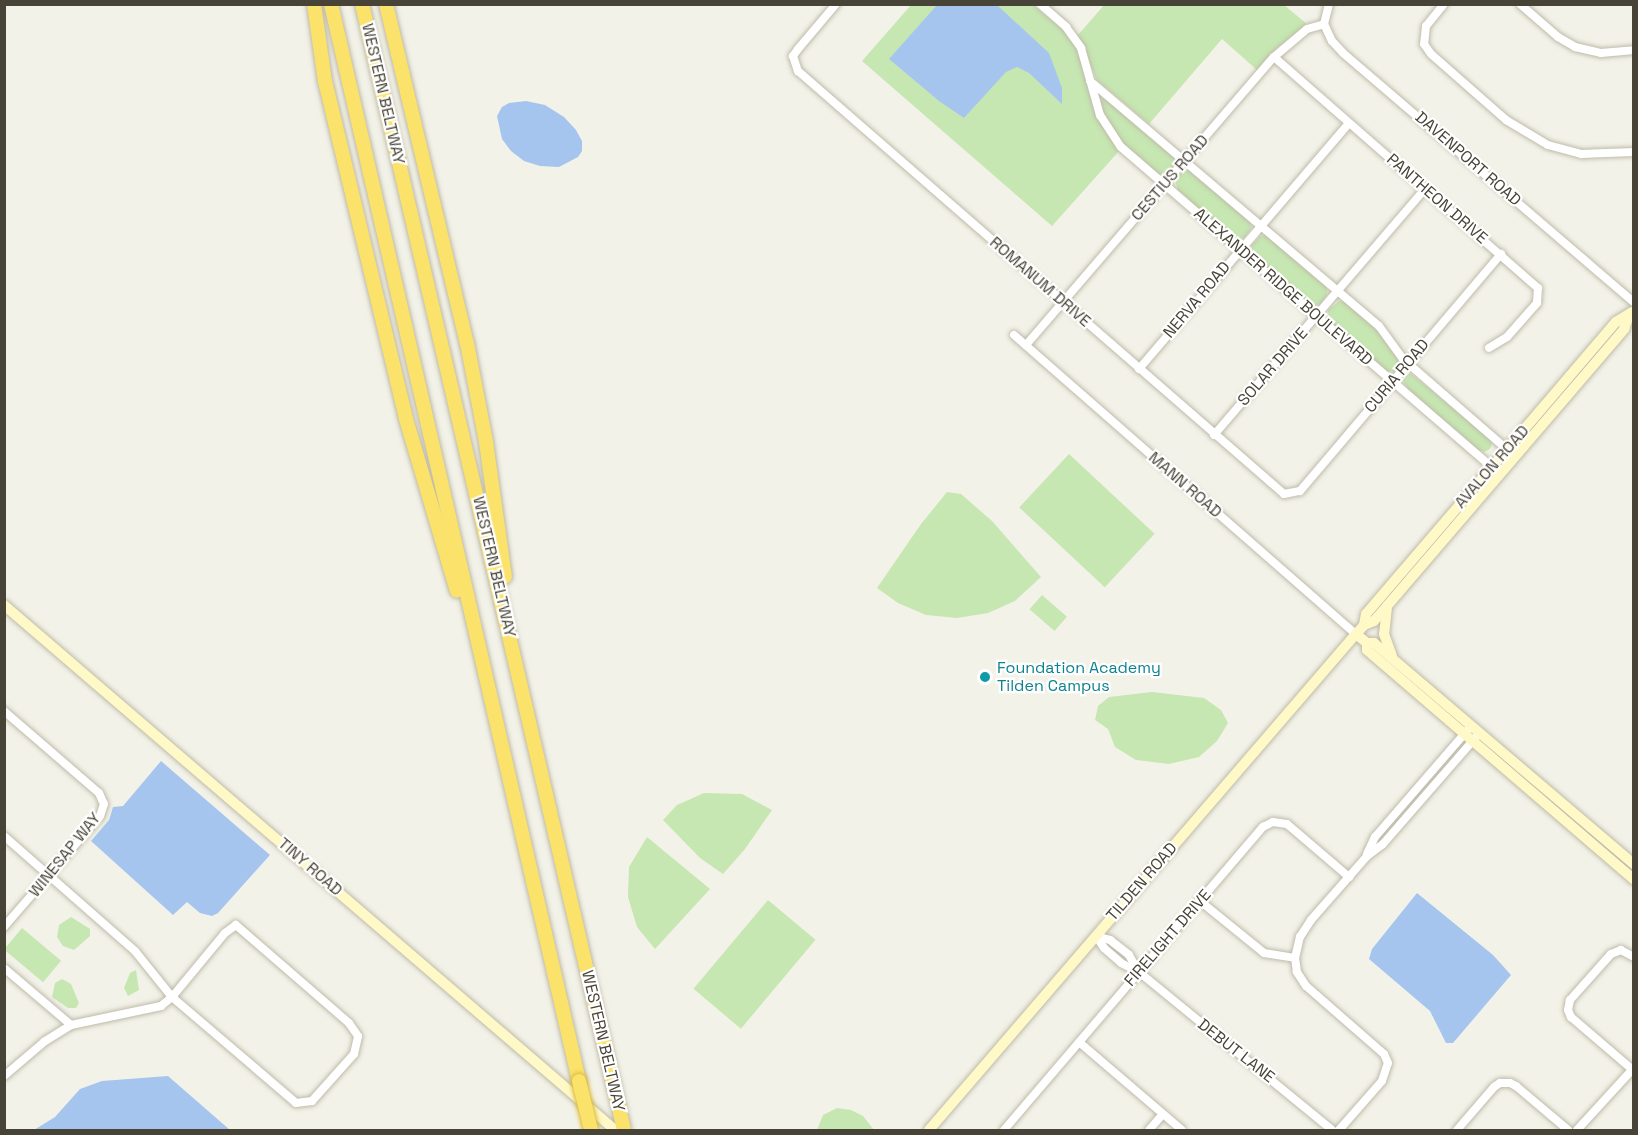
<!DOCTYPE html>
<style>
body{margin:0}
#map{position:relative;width:1638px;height:1135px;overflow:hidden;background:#f3f2e8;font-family:"Space Grotesk",sans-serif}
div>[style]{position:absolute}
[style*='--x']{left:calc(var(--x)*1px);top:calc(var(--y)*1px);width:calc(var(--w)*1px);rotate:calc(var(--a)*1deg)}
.green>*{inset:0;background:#c6e7b1;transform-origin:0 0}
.water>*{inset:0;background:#a5c5ef}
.roads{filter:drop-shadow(0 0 2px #bfbbaa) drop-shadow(0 0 2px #bfbbaa)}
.street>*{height:8px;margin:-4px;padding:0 4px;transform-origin:4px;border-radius:4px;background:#fff}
.secondary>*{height:10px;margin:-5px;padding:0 5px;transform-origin:5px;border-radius:5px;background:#fef9c7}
.highway>*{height:14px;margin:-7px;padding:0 7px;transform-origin:7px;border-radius:7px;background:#fbe26b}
.bridges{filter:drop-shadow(0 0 2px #dbb93a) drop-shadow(0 0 2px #dbb93a)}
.highway-bridge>*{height:14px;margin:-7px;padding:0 7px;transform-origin:7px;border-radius:7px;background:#fbe26b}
.dots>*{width:16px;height:16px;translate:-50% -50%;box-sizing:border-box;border:3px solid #fff;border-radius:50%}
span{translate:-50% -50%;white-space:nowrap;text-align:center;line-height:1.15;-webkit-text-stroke:4.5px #fff;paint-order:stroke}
.street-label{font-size:16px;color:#474336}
.culture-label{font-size:16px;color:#0d838f}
.left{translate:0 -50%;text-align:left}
.frame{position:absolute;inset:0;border:6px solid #474336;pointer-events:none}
</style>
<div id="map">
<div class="green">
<i style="clip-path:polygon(1105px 4px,1284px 5px,1307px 24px,1277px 48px,1257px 70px,1222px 39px,1149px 124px,1097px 80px,1078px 35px)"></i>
<i style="clip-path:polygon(911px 5px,1033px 5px,1063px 30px,1076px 47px,1100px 121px,1120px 150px,1052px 226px,862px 61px)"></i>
<i style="clip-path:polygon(1105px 97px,1175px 158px,1174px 167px,1169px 172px,1159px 175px,1124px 145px,1103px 112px,1100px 102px)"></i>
<i style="clip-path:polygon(1184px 170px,1189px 170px,1250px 219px,1251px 229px,1244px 238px,1237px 240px,1230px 238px,1178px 192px,1175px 179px)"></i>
<i style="clip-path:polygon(1266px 235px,1327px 286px,1327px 295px,1321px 304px,1313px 306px,1306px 303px,1254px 258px,1251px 252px,1252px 245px,1260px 236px)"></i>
<i style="clip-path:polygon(1339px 301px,1345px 302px,1376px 327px,1399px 361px,1400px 366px,1395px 372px,1385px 371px,1329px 321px,1328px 310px)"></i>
<i style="clip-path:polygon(1410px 373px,1489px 438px,1492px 444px,1490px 449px,1484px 452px,1478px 450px,1408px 390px,1402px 379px)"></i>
<i style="left:1069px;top:454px;width:117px;height:73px;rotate:43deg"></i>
<i style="clip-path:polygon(947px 492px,961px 494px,992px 521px,1041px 577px,1015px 601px,988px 613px,957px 618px,926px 615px,898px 603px,877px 588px,921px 524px)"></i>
<i style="left:1042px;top:595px;width:33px;height:19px;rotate:41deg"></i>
<i style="clip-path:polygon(1152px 692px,1204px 698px,1221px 710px,1228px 723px,1217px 741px,1199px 757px,1169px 764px,1136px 760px,1115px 747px,1108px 729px,1095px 720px,1098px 706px,1109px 697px)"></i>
<i style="clip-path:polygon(704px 793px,742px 794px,772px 810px,745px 849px,723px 874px,700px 858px,663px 820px,677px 805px)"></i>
<i style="clip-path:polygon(647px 837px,710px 889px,655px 949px,637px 927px,628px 897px,629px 867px)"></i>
<i style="left:768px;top:900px;width:62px;height:116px;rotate:40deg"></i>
<i style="clip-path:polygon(71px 917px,90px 929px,90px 936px,74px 950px,63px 946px,57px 937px,59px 925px)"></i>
<i style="left:22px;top:928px;width:51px;height:28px;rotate:40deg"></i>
<i style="clip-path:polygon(136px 970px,139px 990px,128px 996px,124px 988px,130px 973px)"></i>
<i style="clip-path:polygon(62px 979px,71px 984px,79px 1003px,76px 1008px,68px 1008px,52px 997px,55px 983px)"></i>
<i style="clip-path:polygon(837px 1108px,851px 1110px,863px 1116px,874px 1130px,817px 1130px,823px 1115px)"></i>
</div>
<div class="water">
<i style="clip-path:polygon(937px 5px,997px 5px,1049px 53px,1062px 88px,1062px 104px,1029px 73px,1017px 67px,1006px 72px,964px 118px,939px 101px,889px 59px)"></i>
<i style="clip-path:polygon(526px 101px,545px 105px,564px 117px,576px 130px,582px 141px,582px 151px,578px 157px,559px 167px,540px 166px,524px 161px,511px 151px,502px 139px,497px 116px,502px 107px,509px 103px)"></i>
<i style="clip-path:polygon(161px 761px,270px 855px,218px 913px,212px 916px,200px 913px,187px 902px,173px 915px,91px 841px,109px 820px,113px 807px,123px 806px)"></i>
<i style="clip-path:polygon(1417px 893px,1493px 955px,1511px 975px,1453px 1043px,1446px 1043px,1430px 1011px,1369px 959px,1372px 949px)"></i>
<i style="clip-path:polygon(168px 1076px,230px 1130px,34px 1130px,55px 1117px,80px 1089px,102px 1081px)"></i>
</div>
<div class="roads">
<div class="street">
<i style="--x:836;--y:4;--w:59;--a:130.2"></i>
<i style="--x:798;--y:49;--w:9;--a:126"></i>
<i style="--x:793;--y:56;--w:16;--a:72"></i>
<i style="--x:798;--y:71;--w:644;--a:41.04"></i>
<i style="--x:1284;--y:494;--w:16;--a:-11"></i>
<i style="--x:1300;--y:491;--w:311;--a:-49.7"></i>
<i style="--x:1040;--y:4;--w:35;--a:41"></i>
<i style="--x:1066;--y:27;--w:26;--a:54"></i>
<i style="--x:1081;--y:48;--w:70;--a:74.2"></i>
<i style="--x:1100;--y:115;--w:38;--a:57"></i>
<i style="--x:1121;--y:147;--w:493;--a:40.8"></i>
<i style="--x:1329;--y:4;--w:21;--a:104"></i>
<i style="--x:1324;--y:24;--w:19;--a:65"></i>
<i style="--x:1332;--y:41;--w:16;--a:47"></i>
<i style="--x:1343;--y:53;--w:383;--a:40.6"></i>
<i style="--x:1444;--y:4;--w:28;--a:129"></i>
<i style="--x:1426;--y:26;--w:18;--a:96"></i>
<i style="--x:1424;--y:44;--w:12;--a:55"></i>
<i style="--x:1431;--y:54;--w:100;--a:41.3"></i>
<i style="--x:1506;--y:120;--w:49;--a:30.8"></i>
<i style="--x:1548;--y:145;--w:35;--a:15"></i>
<i style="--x:1582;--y:154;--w:52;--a:-2.2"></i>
<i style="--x:1520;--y:4;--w:50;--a:41"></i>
<i style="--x:1558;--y:37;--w:20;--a:30"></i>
<i style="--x:1575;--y:47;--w:27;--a:13"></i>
<i style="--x:1601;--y:53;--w:33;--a:-5"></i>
<i style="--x:1274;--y:57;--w:351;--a:41.2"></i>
<i style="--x:1538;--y:288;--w:15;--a:94"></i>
<i style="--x:1537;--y:303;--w:45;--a:131.4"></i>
<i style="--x:1507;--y:337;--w:21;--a:149"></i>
<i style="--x:1090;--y:81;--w:379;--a:40.3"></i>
<i style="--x:1379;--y:326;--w:41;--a:54"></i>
<i style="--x:1403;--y:359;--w:143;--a:41"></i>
<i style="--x:1014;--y:335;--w:454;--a:41.2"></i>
<i style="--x:1026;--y:345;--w:380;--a:-49.3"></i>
<i style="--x:1274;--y:57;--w:43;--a:-40.3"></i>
<i style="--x:1307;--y:29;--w:18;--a:-16"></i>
<i style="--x:1139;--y:369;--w:323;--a:-49.5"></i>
<i style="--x:1214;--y:435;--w:324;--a:-49.4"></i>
<i style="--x:4;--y:711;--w:125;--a:40.8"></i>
<i style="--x:99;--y:793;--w:12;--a:66"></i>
<i style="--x:104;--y:804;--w:13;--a:108"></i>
<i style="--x:100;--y:816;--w:147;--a:130.9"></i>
<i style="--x:4;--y:836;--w:174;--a:41.3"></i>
<i style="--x:135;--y:951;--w:59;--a:51.2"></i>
<i style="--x:172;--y:997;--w:163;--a:40.5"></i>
<i style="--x:296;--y:1103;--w:16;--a:-7"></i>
<i style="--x:312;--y:1101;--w:63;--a:-48.2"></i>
<i style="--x:354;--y:1054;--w:18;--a:-77"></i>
<i style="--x:358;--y:1036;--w:16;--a:-125"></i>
<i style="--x:349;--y:1023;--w:150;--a:-139.1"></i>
<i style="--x:236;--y:925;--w:14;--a:144"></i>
<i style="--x:225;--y:933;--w:83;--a:129.6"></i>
<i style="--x:172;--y:997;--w:14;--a:141"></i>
<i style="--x:161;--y:1006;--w:92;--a:168.1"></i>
<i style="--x:71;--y:1025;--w:32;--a:148"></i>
<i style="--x:44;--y:1042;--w:52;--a:139.6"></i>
<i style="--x:1367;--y:854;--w:19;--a:-65"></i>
<i style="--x:1375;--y:837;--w:147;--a:-49.1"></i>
<i style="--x:1200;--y:901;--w:82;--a:39.1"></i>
<i style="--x:1264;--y:953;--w:31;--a:9"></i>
<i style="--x:1096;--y:936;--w:14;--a:56"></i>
<i style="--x:1104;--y:948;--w:23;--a:41"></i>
<i style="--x:1121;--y:963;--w:20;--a:27"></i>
<i style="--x:1139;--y:972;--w:249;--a:39.3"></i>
<i style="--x:1096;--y:936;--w:15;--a:16"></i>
<i style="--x:1110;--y:940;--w:24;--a:38"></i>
<i style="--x:1129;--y:955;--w:18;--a:61"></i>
<i style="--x:1634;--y:957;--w:15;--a:-152"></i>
<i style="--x:1621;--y:950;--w:11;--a:158"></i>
<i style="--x:1611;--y:954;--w:62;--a:131.7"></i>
<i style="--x:1570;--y:1000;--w:10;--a:101"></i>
<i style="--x:1568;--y:1010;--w:8;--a:67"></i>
<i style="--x:1571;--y:1017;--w:83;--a:40.6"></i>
<i style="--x:4;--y:968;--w:88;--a:40.4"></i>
<i style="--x:1079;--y:1042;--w:135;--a:40.5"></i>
<i style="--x:1004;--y:1130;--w:399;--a:-49.5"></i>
<i style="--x:1263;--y:827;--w:11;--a:-27"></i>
<i style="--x:1273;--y:822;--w:14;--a:8"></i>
<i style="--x:1287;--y:824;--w:82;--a:40.5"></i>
<i style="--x:1149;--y:1130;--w:21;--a:-49"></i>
<i style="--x:1339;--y:1130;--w:65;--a:-48.7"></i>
<i style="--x:1382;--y:1081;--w:19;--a:-72"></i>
<i style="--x:1388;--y:1063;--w:10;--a:-114"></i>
<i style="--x:1384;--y:1054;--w:103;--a:-138.9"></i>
<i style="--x:1306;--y:986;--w:17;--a:-123"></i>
<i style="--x:1297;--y:972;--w:14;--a:-98"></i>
<i style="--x:1295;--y:958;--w:22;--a:-77"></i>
<i style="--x:1300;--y:937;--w:20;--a:-57"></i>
<i style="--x:1311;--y:920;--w:85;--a:-48.8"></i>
<i style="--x:1367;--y:856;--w:20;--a:-37"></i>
<i style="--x:1383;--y:844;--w:142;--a:-49"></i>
<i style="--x:1457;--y:1130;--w:57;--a:-49.3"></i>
<i style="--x:1494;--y:1087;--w:7;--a:-34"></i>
<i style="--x:1500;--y:1083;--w:10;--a:0"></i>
<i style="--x:1510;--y:1083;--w:7;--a:27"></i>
<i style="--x:1516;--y:1086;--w:68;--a:40.2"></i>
<i style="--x:1577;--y:1130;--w:81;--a:-47.5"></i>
</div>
<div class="secondary">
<i style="--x:4;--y:605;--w:806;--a:40.67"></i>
<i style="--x:1387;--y:607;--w:27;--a:96"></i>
<i style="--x:1384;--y:634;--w:23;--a:70"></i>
<i style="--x:1364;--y:625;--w:11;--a:-80"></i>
<i style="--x:1366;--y:614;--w:194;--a:-49.4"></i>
<i style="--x:1492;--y:467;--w:191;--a:-49.5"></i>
<i style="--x:1616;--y:322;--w:19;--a:-32"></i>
<i style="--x:1356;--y:634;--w:14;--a:39"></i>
<i style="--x:1367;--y:643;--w:7;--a:0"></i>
<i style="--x:1374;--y:643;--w:341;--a:40.4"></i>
<i style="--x:1367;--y:643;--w:7;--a:90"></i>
<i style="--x:1367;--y:650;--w:352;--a:40.7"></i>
<i style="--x:929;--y:1130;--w:654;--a:-49.28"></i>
<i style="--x:1356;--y:634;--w:12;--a:-48"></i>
<i style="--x:1364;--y:625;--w:11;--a:-22"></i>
<i style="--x:1374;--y:621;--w:20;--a:-49"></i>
<i style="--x:1387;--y:606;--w:365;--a:-49.4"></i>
<i style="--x:1624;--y:329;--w:15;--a:-70"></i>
</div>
<div class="highway">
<i style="--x:314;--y:4;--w:78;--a:81.9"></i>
<i style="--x:325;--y:81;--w:348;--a:76.5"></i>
<i style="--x:406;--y:419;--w:179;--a:73.5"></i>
<i style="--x:331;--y:4;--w:1105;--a:77.03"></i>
<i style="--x:362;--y:4;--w:1156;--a:76.9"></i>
<i style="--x:386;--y:4;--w:349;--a:76.6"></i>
<i style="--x:467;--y:343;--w:101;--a:79.1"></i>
<i style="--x:486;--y:442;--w:136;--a:82"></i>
</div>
</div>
<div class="bridges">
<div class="highway-bridge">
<i style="--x:579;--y:1081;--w:50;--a:76.2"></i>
</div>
</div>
<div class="dots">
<i style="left:985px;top:677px;background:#0f9aa8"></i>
</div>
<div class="street-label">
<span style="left:383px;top:94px;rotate:77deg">WESTERN BELTWAY</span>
<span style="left:1468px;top:159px;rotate:41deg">DAVENPORT ROAD</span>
<span style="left:1170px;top:178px;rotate:-49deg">CESTIUS ROAD</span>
<span style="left:1437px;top:199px;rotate:41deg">PANTHEON DRIVE</span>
<span style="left:1040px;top:282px;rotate:41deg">ROMANUM DRIVE</span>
<span style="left:1283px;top:287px;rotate:41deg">ALEXANDER RIDGE BOULEVARD</span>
<span style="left:1197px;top:300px;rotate:-50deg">NERVA ROAD</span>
<span style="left:1273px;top:367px;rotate:-49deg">SOLAR DRIVE</span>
<span style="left:1397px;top:376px;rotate:-50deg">CURIA ROAD</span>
<span style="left:1492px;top:467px;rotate:-49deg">AVALON ROAD</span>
<span style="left:1185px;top:485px;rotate:41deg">MANN ROAD</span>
<span style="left:494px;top:567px;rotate:77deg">WESTERN BELTWAY</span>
<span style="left:65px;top:855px;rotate:-51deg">WINESAP WAY</span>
<span style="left:310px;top:867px;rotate:41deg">TINY ROAD</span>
<span style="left:1142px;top:882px;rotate:-49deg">TILDEN ROAD</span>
<span style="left:1168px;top:938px;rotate:-49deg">FIRELIGHT DRIVE</span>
<span style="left:603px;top:1041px;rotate:77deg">WESTERN BELTWAY</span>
<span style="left:1236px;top:1051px;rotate:38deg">DEBUT LANE</span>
</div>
<div class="culture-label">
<span class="left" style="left:997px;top:677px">Foundation Academy<br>Tilden Campus</span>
</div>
<div class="frame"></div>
</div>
